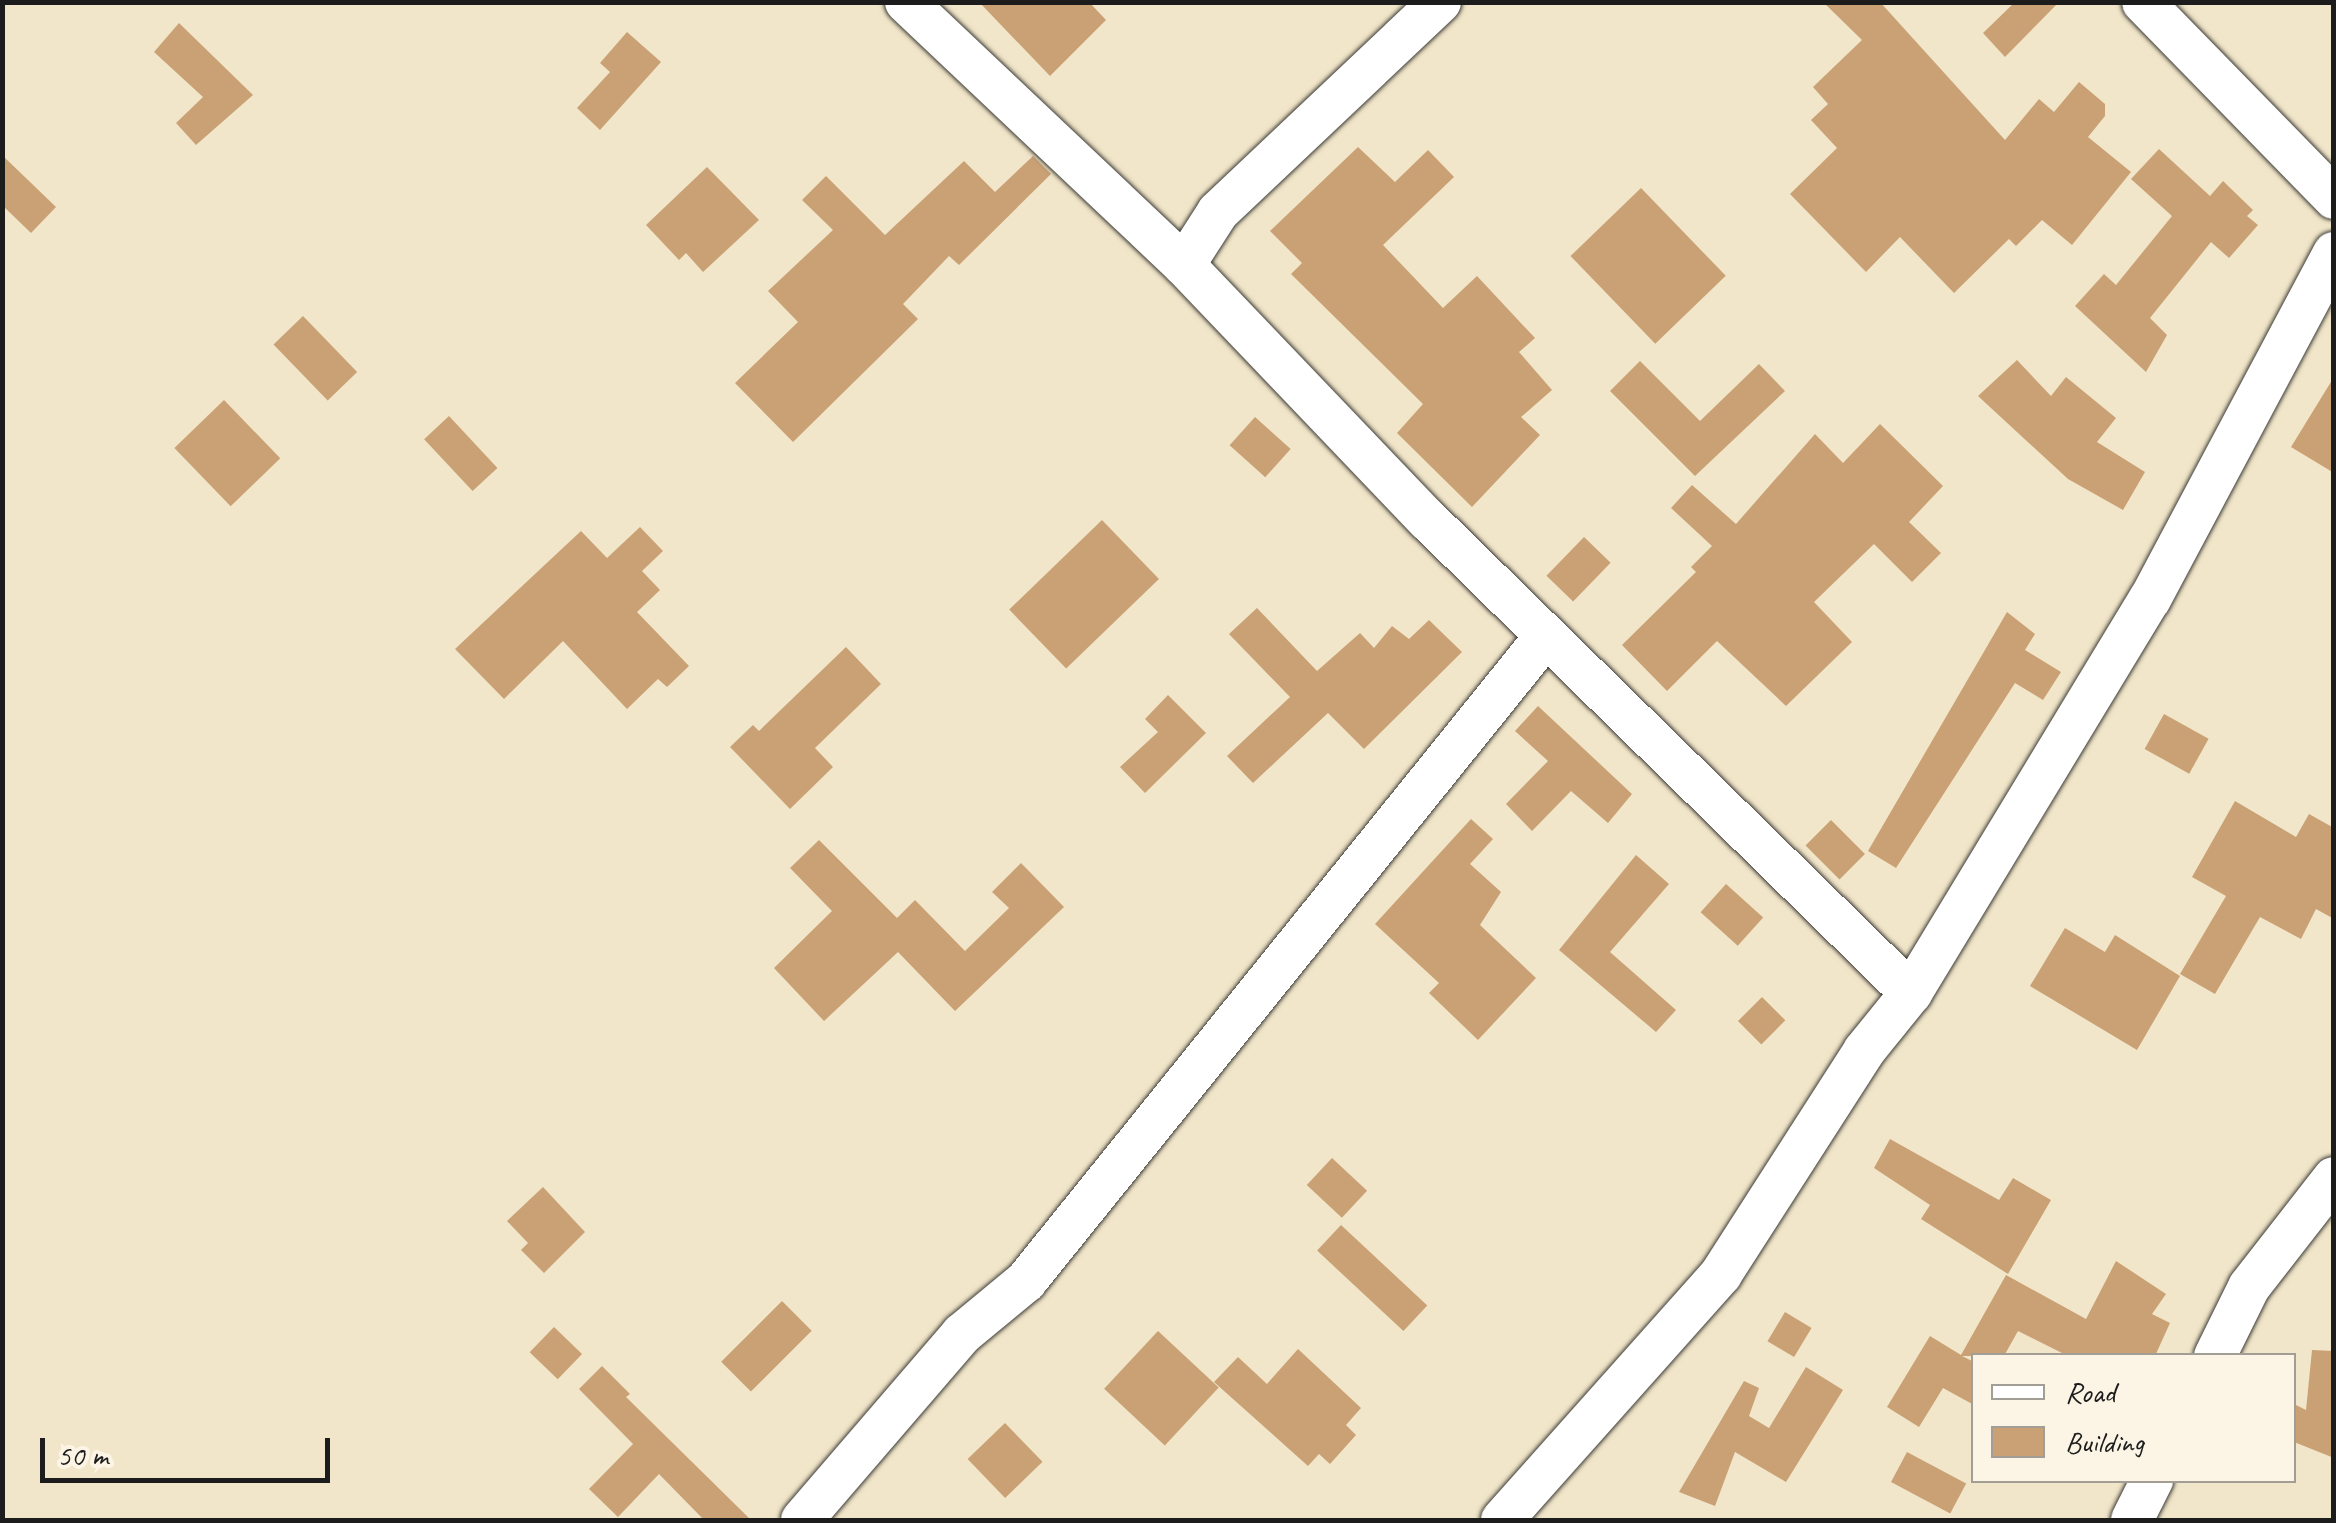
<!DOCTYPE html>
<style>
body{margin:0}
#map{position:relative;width:2336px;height:1523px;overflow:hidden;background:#f1e6c9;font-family:Caveat,sans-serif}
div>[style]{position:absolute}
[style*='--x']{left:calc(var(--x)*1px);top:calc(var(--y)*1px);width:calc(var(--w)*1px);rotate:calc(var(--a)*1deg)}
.building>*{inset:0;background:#caa175;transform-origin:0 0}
.roads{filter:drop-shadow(0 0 2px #3c3a36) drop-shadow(0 0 2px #3c3a36)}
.street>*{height:42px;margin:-21px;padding:0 21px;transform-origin:21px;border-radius:21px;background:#fff}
span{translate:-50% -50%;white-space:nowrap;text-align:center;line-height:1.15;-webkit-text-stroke:9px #fcf5e5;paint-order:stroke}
.frame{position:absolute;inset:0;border:5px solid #1c1c1c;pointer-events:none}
.legend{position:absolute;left:1971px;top:1353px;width:325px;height:130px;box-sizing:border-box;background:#fcf5e5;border:2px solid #a29e95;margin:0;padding:12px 18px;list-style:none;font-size:30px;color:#1c1c1c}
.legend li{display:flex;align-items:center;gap:20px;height:50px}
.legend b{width:50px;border:2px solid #a29e95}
.scale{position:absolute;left:40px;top:1438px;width:290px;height:45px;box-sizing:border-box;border:5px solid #1c1c1c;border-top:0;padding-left:12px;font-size:30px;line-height:35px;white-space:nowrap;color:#1c1c1c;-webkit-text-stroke:8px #fcf5e5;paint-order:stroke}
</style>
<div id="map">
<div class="building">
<i style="clip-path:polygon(979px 2px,1089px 2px,1106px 20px,1050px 76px)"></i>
<i style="clip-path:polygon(1823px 2px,1880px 2px,2005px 140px,2039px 99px,2054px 112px,2079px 82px,2105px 104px,2105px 116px,2088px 137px,2131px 172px,2072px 245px,2042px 220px,2016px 246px,2009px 239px,1954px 293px,1900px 237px,1866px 272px,1790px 194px,1837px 148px,1811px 120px,1828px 104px,1813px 87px,1862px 40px)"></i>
<i style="clip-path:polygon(2015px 2px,2059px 2px,2005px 57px,1983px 33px)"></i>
<i style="clip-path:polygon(179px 23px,253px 95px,196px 145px,176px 123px,203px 97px,154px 52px)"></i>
<i style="clip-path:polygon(627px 32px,661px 62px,600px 130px,577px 108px,610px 72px,600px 63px)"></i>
<i style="clip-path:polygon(1358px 147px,1395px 182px,1428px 150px,1454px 177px,1383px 245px,1443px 308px,1477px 276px,1535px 338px,1519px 352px,1552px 390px,1521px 417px,1540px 435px,1472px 507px,1397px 433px,1423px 404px,1291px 274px,1302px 263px,1270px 231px)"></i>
<i style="clip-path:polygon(2159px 149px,2210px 196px,2223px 181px,2253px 210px,2247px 216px,2258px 225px,2229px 258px,2211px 242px,2150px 318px,2167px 335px,2146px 372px,2075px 306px,2104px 274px,2116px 285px,2172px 216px,2131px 179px)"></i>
<i style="clip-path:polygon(2px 155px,56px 207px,31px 233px,2px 205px)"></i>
<i style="clip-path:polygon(1033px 156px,1051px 174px,959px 265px,949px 256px,903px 304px,918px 319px,793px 442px,735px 383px,798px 322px,768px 291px,833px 230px,802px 200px,826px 176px,885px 235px,964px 161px,995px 192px)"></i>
<i style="clip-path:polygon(707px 167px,759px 220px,703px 272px,686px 253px,679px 260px,646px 225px)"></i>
<i style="left:1641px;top:188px;width:122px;height:98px;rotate:46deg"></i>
<i style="left:303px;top:316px;width:78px;height:41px;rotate:46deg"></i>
<i style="clip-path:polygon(2017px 360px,2051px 396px,2066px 377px,2116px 418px,2097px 442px,2145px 472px,2123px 510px,2068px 479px,1978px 396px)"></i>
<i style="clip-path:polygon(1640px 361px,1700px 421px,1759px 364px,1785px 391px,1695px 476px,1610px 391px)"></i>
<i style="clip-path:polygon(2334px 377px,2334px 473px,2291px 447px)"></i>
<i style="left:224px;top:400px;width:81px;height:69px;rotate:46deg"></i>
<i style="left:449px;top:416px;width:71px;height:34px;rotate:47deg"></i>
<i style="left:1255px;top:417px;width:48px;height:38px;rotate:42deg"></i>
<i style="clip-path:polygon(1880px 424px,1943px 486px,1909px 522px,1941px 553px,1912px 582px,1874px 544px,1814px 602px,1852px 642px,1786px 706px,1717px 641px,1667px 691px,1622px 645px,1696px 572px,1691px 567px,1712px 546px,1671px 508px,1692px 485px,1736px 524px,1815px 434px,1843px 463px)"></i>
<i style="left:1102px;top:520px;width:82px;height:129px;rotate:46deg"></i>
<i style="clip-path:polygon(640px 527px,663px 551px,642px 571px,660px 590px,637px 612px,689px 666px,667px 687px,658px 679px,627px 709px,563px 641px,504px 699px,455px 649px,581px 531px,607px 558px)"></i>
<i style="left:1584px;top:537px;width:37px;height:54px;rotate:44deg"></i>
<i style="clip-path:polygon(1257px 608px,1317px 671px,1360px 633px,1374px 648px,1392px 626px,1409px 639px,1429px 620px,1462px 652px,1364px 749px,1328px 713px,1253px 783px,1227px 756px,1290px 697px,1229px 634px)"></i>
<i style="clip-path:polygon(2007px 612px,2035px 634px,2025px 650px,2061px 672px,2043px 700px,2015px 683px,1896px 868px,1868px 851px)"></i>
<i style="clip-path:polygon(846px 647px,881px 684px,815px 748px,833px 767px,790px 809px,730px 747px,753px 725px,759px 731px)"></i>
<i style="clip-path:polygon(1168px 695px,1206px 733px,1145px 793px,1120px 767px,1158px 732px,1145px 719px)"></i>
<i style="clip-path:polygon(1538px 706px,1632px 794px,1608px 823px,1571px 791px,1532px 831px,1506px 804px,1548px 761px,1515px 731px)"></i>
<i style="left:2164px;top:714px;width:51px;height:40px;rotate:29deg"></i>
<i style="clip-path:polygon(2235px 801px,2296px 837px,2309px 814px,2334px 828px,2334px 919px,2316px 909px,2301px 939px,2260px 917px,2215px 994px,2180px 974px,2226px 896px,2192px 877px)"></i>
<i style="clip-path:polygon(1471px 819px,1493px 839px,1470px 864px,1501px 892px,1480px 925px,1536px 978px,1478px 1040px,1429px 993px,1439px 983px,1375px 924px)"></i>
<i style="left:1831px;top:820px;width:48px;height:36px;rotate:45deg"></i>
<i style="clip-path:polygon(819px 840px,897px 918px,915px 900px,965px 951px,1009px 908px,992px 892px,1021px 863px,1064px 907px,955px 1011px,898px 952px,824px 1021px,774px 968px,832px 911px,790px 868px)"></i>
<i style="clip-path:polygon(1636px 855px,1669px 884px,1610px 952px,1676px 1010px,1656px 1032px,1559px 950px)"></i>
<i style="left:1726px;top:884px;width:50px;height:38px;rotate:42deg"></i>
<i style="clip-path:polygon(2065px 928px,2105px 952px,2115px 935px,2180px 976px,2137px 1050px,2030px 986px)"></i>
<i style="left:1762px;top:997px;width:33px;height:34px;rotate:45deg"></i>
<i style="clip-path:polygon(1890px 1139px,1999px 1200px,2013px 1178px,2051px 1200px,2008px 1274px,1921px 1219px,1930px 1205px,1874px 1168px)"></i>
<i style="left:1332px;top:1158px;width:48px;height:37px;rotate:43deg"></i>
<i style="clip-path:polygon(543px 1187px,585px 1232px,544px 1273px,521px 1250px,528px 1243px,507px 1221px)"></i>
<i style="left:1341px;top:1225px;width:118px;height:35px;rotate:43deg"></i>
<i style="clip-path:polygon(2116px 1261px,2166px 1294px,2152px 1314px,2170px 1323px,2155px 1356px,2068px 1356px,2018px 1331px,2004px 1356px,1962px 1356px,1974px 1362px,1974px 1405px,1943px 1388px,1919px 1427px,1887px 1407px,1930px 1336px,1961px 1355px,2006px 1275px,2086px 1319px)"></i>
<i style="left:782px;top:1301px;width:42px;height:86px;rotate:45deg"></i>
<i style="left:1785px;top:1312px;width:31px;height:34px;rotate:31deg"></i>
<i style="left:554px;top:1327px;width:39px;height:35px;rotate:44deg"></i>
<i style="left:1158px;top:1331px;width:83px;height:79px;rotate:43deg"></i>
<i style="clip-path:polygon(1298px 1349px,1361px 1408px,1346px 1425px,1356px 1435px,1330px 1464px,1319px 1454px,1308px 1466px,1214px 1382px,1238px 1357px,1267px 1384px)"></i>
<i style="clip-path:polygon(2312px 1350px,2334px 1351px,2334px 1458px,2294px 1442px,2294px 1404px,2306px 1410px)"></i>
<i style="clip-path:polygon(602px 1366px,630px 1394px,626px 1397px,751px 1520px,704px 1520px,659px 1474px,618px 1517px,589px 1489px,633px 1444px,579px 1389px)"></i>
<i style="clip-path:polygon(1806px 1367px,1843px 1390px,1786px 1482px,1735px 1452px,1715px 1506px,1679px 1492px,1744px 1381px,1759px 1388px,1749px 1416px,1769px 1428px)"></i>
<i style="left:1005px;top:1423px;width:54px;height:52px;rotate:46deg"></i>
<i style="left:1907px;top:1452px;width:67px;height:34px;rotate:28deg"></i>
</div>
<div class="roads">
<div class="street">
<i style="--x:906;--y:2;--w:383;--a:43.4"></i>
<i style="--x:1440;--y:2;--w:306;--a:136.6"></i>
<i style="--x:1218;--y:212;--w:63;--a:122.7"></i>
<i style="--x:1184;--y:265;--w:352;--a:46.3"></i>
<i style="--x:1427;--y:519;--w:677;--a:44.4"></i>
<i style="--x:2143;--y:2;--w:274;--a:45.7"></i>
<i style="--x:2215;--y:1356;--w:77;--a:-63.8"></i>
<i style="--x:2249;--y:1287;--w:138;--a:-52.1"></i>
<i style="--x:802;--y:1520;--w:245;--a:-49.3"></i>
<i style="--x:962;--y:1334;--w:83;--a:-39.6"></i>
<i style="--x:1026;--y:1281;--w:827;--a:-51.13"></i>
<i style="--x:1502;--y:1520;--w:329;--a:-48.3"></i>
<i style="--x:1721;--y:1274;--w:265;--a:-57.3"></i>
<i style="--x:1864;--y:1051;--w:75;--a:-51"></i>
<i style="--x:1911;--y:993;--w:461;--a:-58.8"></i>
<i style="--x:2150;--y:599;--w:392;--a:-62"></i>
<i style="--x:2132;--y:1520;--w:45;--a:-63.4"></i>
</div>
</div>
<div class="frame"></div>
<ul class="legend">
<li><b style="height:12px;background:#fff"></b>Road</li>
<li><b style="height:28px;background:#caa175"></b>Building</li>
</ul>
<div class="scale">50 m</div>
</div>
